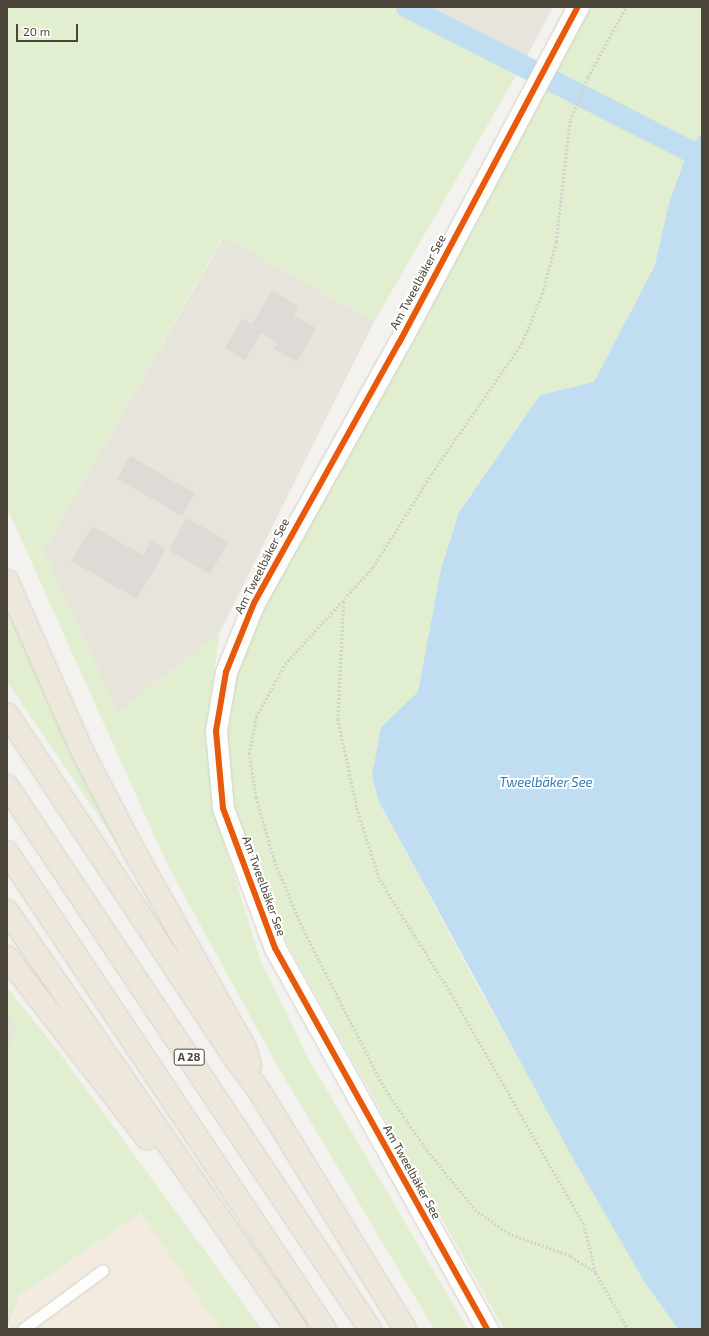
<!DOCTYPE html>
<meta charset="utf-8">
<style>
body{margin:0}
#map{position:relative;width:709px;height:1336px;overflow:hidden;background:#f4f2ee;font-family:"Exo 2",sans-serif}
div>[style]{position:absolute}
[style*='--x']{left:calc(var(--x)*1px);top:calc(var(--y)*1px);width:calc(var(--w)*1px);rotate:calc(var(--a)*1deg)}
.residential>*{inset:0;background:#e7e4dc}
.commercial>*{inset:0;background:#f3ebdf}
.green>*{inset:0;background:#e1eecf}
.water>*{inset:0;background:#c0ddf1}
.canal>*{height:22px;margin:-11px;padding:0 11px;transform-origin:11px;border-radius:11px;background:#c0ddf1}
.building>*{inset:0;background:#dedbd6;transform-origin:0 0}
.path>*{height:2.5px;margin-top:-1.25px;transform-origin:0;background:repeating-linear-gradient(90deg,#d3d2cc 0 2px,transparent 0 4px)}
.roads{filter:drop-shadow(0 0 1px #d2d0cb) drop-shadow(0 0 1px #d2d0cb)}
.lane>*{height:11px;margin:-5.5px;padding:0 5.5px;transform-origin:5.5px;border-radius:5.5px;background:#fdfdfc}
.street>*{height:21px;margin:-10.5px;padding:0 10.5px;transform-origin:10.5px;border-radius:10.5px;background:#fdfdfc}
.highway>*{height:22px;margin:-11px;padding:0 11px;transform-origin:11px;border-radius:11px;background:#ede8db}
.cycleway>*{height:6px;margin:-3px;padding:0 3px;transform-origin:3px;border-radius:3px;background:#e8590c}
span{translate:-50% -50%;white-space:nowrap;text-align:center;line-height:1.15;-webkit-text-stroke:4px #fff;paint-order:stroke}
.shield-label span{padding:1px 3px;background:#fff;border:1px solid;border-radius:3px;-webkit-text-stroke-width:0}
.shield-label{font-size:11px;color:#4b4439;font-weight:700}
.street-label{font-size:12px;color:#4b4439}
.water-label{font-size:13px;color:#2e7ab2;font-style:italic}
.frame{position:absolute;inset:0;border:8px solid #4b4439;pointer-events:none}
.scale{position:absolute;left:16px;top:24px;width:62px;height:18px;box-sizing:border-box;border:2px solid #4b4439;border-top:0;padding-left:5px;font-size:12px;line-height:14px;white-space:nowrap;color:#4b4439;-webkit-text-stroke:3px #fff;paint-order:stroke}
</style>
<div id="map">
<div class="residential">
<i style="clip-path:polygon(423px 7px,553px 7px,526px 58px)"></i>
<i style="clip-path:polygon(224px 237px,374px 322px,220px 632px,118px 713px,43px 551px)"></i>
<i style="clip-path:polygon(7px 1013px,17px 1025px,7px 1054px)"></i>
</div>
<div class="commercial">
<i style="clip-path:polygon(142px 1213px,220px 1329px,9px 1329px,20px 1295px)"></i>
</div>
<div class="green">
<i style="clip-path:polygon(7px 7px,395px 7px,520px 69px,374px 322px,223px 237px,43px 551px,118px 713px,220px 632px,205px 734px,215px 813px,260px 959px,308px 1058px,468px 1329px,434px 1329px,278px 1067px,167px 864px,7px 508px)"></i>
<i style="clip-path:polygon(591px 7px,702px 7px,702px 133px,688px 150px,669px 203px,655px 265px,594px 382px,540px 395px,459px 511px,441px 569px,418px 693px,381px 727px,372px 775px,378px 800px,471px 974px,645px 1283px,678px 1329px,504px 1329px,285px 940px,231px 807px,227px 732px,237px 673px,263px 608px)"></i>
<i style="clip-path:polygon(7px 606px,127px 858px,7px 682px)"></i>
<i style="clip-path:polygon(7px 987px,61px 1055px,262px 1329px,220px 1329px,141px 1213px,20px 1295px,7px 1329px,7px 1054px,17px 1025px,7px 1013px)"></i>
</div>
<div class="water">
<i style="clip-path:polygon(702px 133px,702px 1329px,678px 1329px,645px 1283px,570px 1153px,378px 800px,372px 775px,381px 727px,418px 692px,441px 569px,459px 512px,540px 395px,594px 382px,655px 265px,669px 203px,688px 150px)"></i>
</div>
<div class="canal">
<i style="--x:407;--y:7;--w:315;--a:27"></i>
</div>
<div class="building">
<i style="clip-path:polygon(272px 291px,299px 306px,294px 315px,316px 328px,297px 362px,274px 349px,277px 343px,261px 333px,245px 360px,225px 348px,242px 318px,252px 324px)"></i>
<i style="left:130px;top:456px;width:75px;height:26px;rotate:30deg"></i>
<i style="left:187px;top:518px;width:48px;height:37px;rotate:30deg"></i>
<i style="clip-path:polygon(92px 526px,143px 555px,151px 541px,166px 549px,137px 599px,71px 561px)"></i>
</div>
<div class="path">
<i style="--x:344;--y:602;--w:117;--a:92.9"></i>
<i style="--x:338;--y:719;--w:91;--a:77.9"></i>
<i style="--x:357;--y:808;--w:76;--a:72.3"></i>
<i style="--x:380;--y:880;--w:133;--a:57.9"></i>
<i style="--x:451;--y:993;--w:267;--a:60.1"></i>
<i style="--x:584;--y:1224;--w:50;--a:76.2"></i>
<i style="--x:596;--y:1273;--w:64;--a:60.3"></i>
<i style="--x:596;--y:1273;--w:31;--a:-147"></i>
<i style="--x:570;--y:1256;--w:65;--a:-160.2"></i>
<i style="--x:509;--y:1234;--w:40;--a:-145.1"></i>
<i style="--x:476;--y:1211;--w:77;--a:-129.2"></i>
<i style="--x:427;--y:1151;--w:76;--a:-124.3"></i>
<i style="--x:384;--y:1088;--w:175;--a:-117.1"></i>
<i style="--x:304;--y:932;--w:77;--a:-112.9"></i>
<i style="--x:274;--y:861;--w:66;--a:-105.9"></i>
<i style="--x:256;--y:798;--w:45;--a:-99"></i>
<i style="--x:249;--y:754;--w:38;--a:-79"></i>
<i style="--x:256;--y:717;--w:60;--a:-61.3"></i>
<i style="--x:285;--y:664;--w:131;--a:-47.8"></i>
<i style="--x:373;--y:567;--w:111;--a:-57.9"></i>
<i style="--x:432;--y:473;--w:158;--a:-55.3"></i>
<i style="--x:522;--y:343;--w:53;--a:-67.8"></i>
<i style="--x:542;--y:294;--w:54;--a:-74.9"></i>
<i style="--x:556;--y:242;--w:123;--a:-83.5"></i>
<i style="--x:570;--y:120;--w:47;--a:-67.3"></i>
<i style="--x:588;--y:77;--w:80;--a:-61.5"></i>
</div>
<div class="roads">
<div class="lane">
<i style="--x:23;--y:1329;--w:99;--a:-36.4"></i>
</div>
<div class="street">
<i style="--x:487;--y:1329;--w:436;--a:-119.1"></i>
<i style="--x:275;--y:948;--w:149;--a:-110.4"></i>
<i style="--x:223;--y:808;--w:77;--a:-95.2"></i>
<i style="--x:216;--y:731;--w:60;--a:-80.4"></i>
<i style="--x:226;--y:672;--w:74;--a:-67.9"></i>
<i style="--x:254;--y:603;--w:298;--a:-60.9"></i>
<i style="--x:399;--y:343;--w:381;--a:-62"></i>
</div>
<div class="highway">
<i style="--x:7;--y:581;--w:184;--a:66.2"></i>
<i style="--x:81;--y:749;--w:117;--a:62.6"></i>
<i style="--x:135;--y:853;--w:224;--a:60.6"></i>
<i style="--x:245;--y:1048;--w:18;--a:74"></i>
<i style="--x:7;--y:714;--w:410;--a:56.5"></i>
<i style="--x:233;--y:1056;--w:41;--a:52.9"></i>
<i style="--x:258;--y:1089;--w:281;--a:58.5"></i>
<i style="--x:7;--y:786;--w:653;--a:56.24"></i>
<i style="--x:7;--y:852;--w:573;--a:56.31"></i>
<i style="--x:7;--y:911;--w:508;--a:55.34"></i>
<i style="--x:7;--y:957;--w:229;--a:52.3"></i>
</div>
</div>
<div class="cycleway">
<i style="--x:487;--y:1329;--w:436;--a:-119.1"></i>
<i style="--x:275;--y:948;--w:149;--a:-110.4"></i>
<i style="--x:223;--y:808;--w:77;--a:-95.2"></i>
<i style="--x:216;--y:731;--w:60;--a:-80.4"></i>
<i style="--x:226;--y:672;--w:74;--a:-67.9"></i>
<i style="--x:254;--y:603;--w:298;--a:-60.9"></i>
<i style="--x:399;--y:343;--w:381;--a:-62"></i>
</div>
<div class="shield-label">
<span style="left:189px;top:1057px">A 28</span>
</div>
<div class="street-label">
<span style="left:418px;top:282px;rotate:-62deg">Am Tweelbäker See</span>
<span style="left:262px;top:566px;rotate:-63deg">Am Tweelbäker See</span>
<span style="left:264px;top:886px;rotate:70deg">Am Tweelbäker See</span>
<span style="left:412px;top:1172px;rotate:61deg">Am Tweelbäker See</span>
</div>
<div class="water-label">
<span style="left:546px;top:782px">Tweelbäker See</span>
</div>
<div class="frame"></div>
<div class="scale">20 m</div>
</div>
